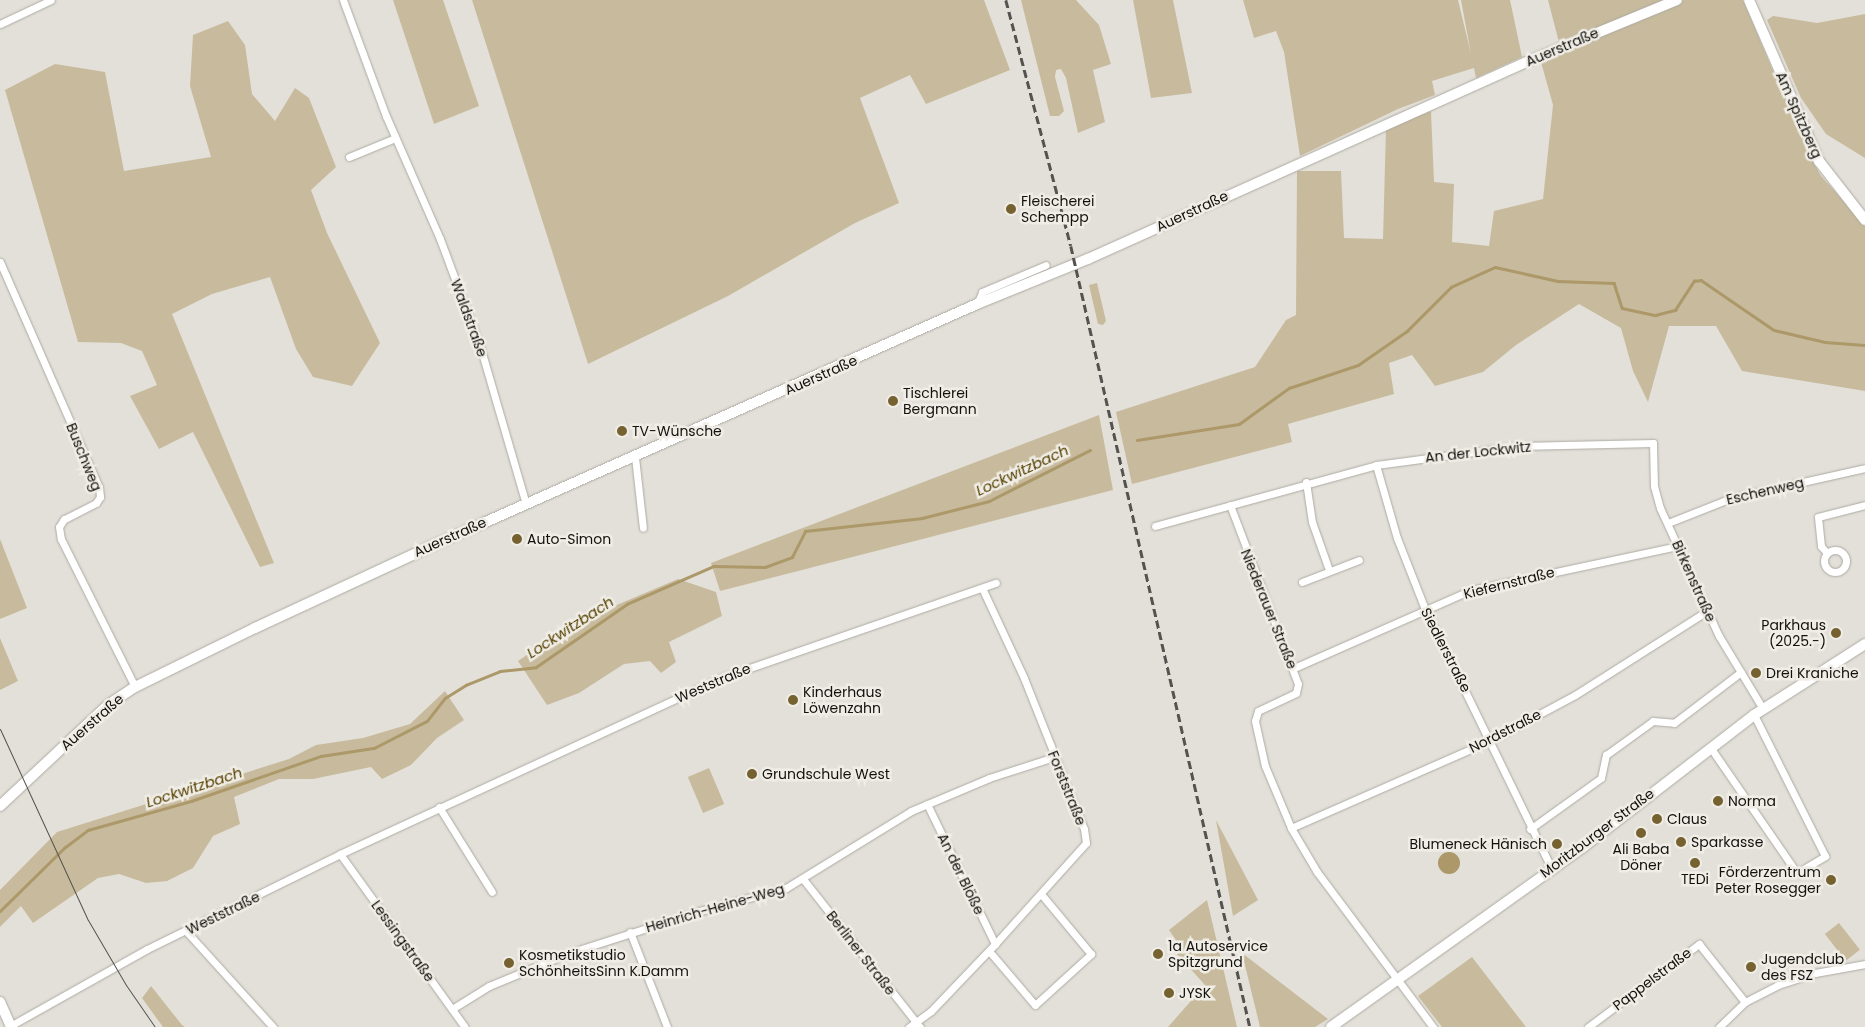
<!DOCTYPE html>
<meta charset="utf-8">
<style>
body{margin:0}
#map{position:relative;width:1865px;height:1027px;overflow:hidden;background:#e3e0d9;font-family:Poppins,sans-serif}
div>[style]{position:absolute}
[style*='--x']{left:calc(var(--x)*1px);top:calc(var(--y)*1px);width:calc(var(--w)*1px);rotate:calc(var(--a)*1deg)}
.green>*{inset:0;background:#c8bb9d;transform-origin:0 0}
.water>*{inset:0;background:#ac9868}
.round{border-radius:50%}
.stream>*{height:2.5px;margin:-1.25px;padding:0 1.25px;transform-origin:1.25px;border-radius:1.25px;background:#ac9868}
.roads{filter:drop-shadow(0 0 1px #adaaa3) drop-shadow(0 0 1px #adaaa3)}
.street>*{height:7px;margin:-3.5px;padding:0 3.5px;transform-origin:3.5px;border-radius:3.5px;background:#fff}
.street>.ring{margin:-3.5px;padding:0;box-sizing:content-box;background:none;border:7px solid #fff;border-radius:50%}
.secondary>*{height:10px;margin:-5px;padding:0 5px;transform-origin:5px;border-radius:5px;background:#fff}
.tram>*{height:1px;margin:-0.5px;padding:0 0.5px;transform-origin:0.5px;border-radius:0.5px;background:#55534f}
.rail>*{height:2.5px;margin-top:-1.25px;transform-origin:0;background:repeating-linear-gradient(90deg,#55534f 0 8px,transparent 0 12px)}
.dots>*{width:14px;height:14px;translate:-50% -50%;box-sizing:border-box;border:2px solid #f0ede6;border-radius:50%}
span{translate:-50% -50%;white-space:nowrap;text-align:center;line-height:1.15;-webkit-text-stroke:5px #f0ede6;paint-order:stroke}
.street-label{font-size:14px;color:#12110e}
.poi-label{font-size:14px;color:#12110e}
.left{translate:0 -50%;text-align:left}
.right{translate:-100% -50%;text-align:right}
.water-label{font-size:15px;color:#564100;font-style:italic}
</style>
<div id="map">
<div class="green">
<i style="clip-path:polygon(393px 0,443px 0,479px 106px,434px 124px)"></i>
<i style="clip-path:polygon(472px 0,984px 0,1010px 70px,926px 104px,910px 75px,860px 98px,899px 203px,855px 223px,728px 296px,588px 364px)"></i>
<i style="clip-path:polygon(1021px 0,1076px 0,1099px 25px,1111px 64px,1093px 70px,1105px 122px,1078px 133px,1066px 78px,1061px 69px,1056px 70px,1055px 77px,1064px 111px,1059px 116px,1050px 116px)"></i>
<i style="clip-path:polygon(1133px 0,1173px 0,1192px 93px,1151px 98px)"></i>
<i style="clip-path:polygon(1243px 0,1458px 0,1471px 54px,1461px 0,1510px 0,1522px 57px,1476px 78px,1474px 68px,1432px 81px,1435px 95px,1398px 109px,1300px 156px,1284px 52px,1276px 31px,1254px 38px)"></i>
<i style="clip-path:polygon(1548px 0,1743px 0,1806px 149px,1821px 176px,1865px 225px,1865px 391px,1742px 371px,1716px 326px,1669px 326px,1648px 402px,1633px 371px,1621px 328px,1579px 304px,1516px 345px,1483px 372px,1435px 386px,1412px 355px,1389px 363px,1394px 394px,1288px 424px,1292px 442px,1132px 484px,1116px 412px,1255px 367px,1286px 320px,1296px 315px,1297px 171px,1341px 171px,1344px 238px,1383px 239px,1386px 128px,1431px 111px,1434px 182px,1454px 184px,1452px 242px,1489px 246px,1494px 211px,1543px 199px,1553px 105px,1541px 62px,1562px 54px)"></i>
<i style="clip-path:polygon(1865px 14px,1865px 158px,1826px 134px,1801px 98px,1767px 20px,1773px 16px,1817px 23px)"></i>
<i style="clip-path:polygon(228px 21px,245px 45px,252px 94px,275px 121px,295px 88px,309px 98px,336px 167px,311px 190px,327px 233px,380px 343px,352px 386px,313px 377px,296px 349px,270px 277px,212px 294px,172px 314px,274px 563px,260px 567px,193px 432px,159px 449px,130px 396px,157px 385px,142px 351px,121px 343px,78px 342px,5px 90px,55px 64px,105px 72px,124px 171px,211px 157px,190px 86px,193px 35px)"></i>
<i style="clip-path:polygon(1097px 283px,1106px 321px,1103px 325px,1098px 324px,1089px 285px)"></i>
<i style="clip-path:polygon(1099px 415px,1113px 490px,720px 591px,711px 563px)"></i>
<i style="clip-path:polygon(0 539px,27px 608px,0 619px)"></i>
<i style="clip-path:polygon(678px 579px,716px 592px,722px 616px,669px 642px,676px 662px,661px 673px,650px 661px,624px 664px,579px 693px,547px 705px,518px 661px,572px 624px)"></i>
<i style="clip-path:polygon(0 638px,18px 681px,0 690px)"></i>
<i style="clip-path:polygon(445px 691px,464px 720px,437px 738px,411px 765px,382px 779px,371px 767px,313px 779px,279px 779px,234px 797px,240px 824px,213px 836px,193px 868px,167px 881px,146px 883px,119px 874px,98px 878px,33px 923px,21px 906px,0 927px,0 890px,57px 832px,289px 759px,316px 745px,363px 738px,410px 724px)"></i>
<i style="left:709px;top:768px;width:39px;height:23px;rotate:67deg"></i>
<i style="clip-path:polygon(1216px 820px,1258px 900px,1233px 916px)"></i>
<i style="clip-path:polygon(1207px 900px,1237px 1027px,1168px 1027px,1205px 985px,1177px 954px,1182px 949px,1169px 930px)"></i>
<i style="left:1839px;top:923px;width:34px;height:18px;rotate:52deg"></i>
<i style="clip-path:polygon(1242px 953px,1328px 1019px,1315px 1027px,1260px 1027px)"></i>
<i style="clip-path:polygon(1472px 957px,1526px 1027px,1442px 1027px,1418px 996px)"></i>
<i style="clip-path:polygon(151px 986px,182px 1025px,185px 1027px,163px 1027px,142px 998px)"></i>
</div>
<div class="water">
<i class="round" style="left:1438px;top:852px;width:22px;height:22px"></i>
</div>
<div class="stream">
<i style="--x:1137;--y:440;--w:103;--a:-8.9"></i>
<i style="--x:1239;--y:424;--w:62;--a:-35.8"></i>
<i style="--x:1289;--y:388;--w:73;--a:-18.4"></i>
<i style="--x:1358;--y:365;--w:60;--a:-34.8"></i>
<i style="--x:1407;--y:331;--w:62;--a:-45"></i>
<i style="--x:1451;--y:287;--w:48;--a:-24.4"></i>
<i style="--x:1495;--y:267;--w:65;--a:12.5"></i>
<i style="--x:1558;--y:281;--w:56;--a:2"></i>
<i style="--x:1614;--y:283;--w:26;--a:72"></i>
<i style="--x:1622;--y:308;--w:34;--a:12"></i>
<i style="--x:1655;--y:315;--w:21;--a:-14"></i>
<i style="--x:1675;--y:310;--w:35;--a:-57"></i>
<i style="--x:1694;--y:281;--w:7;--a:-8"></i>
<i style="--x:1701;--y:280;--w:88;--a:34.4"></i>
<i style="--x:1774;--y:330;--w:52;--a:13.2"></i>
<i style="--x:1825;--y:342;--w:40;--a:4.3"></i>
<i style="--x:0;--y:911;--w:90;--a:-44.5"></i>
<i style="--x:64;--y:848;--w:30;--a:-37"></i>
<i style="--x:88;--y:830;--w:107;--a:-15.7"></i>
<i style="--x:191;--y:801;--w:138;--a:-19.1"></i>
<i style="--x:321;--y:756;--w:54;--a:-8.6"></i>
<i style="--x:374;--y:748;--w:59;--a:-27"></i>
<i style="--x:427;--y:721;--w:29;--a:-52"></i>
<i style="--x:445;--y:698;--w:25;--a:-32"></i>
<i style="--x:466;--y:685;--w:37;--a:-22"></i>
<i style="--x:500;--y:671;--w:36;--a:-6"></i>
<i style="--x:536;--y:667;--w:111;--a:-34.7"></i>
<i style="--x:627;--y:604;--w:95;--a:-23.6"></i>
<i style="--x:714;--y:566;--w:51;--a:1.1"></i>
<i style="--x:765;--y:567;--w:29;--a:-20"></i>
<i style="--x:792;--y:557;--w:29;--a:-63"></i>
<i style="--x:805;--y:531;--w:118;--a:-6.3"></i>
<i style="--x:922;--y:518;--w:69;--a:-14.2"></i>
<i style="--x:989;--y:501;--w:113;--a:-26.8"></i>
</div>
<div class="roads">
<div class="street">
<i style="--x:343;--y:0;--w:124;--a:69.7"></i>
<i style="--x:386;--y:116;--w:134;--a:66.3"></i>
<i style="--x:440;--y:239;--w:114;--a:69.5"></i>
<i style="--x:480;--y:346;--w:165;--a:73.8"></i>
<i style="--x:0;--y:24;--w:56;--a:-25.2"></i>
<i style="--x:349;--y:157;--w:50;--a:-22.4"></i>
<i style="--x:0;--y:262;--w:246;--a:66.3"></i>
<i style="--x:99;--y:487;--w:10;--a:84"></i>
<i style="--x:100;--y:497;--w:7;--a:124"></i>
<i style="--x:96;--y:503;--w:36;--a:153"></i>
<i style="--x:64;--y:519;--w:9;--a:122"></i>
<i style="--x:59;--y:527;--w:12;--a:81"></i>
<i style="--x:61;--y:539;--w:165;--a:63.4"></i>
<i style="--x:977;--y:304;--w:13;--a:-67"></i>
<i style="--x:982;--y:292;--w:69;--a:-22.9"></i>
<i style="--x:635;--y:457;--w:71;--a:83.6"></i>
<i style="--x:1376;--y:465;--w:76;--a:74"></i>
<i style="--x:1397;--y:538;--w:76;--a:68.5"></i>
<i style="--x:1425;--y:609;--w:289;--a:64"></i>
<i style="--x:1306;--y:482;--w:40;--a:81.5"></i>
<i style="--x:1312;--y:522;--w:51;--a:70.5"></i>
<i style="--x:1230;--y:505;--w:191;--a:69.2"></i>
<i style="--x:1298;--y:684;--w:9;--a:103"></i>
<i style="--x:1296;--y:693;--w:42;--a:154.7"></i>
<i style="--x:1258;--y:711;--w:10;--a:107"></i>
<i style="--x:1255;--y:721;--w:46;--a:77.5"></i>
<i style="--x:1265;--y:766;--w:67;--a:67.2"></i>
<i style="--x:1291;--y:828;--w:51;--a:59.4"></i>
<i style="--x:1317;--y:872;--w:194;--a:53.2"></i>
<i style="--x:1668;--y:523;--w:68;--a:-21.6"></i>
<i style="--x:1731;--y:498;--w:137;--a:-12.6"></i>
<i style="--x:1155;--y:526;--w:229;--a:-15.4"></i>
<i style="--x:1376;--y:465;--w:144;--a:-7.6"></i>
<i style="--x:1519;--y:446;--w:134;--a:-1.3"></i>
<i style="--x:1653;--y:443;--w:43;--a:88.7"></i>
<i style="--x:1654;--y:486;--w:23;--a:75"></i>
<i style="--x:1660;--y:508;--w:141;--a:65.3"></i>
<i style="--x:1719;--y:636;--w:85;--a:58.9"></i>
<i class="ring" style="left:1824px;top:550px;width:15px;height:15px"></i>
<i style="--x:1827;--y:553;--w:9;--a:-131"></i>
<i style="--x:1821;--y:546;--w:29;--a:-96"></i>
<i style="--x:1818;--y:517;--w:49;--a:-14.3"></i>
<i style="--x:1302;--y:582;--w:61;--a:-21.1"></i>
<i style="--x:1294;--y:668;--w:193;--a:-23.8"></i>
<i style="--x:1471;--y:590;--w:212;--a:-12"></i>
<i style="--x:1710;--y:747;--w:153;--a:55.4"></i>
<i style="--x:1797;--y:873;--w:33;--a:-31"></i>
<i style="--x:1825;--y:856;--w:158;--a:-116.7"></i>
<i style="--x:927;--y:804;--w:156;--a:64.1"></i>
<i style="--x:439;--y:807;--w:100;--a:58.1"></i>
<i style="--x:1291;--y:828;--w:219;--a:-23.7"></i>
<i style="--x:1491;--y:740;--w:95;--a:-28.2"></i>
<i style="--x:1575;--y:695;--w:156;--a:-32.5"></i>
<i style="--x:1530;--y:829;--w:87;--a:-35.7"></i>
<i style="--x:1601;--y:778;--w:24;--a:-78"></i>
<i style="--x:1606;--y:755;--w:58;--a:-35.9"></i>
<i style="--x:1653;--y:721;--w:21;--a:5"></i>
<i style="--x:1674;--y:723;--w:84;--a:-37.3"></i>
<i style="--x:340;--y:854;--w:213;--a:54.2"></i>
<i style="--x:803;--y:879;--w:189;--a:51.7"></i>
<i style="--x:186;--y:931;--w:130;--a:47.8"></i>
<i style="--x:630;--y:932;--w:102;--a:68.7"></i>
<i style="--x:989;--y:951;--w:71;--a:49.6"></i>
<i style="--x:1035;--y:1005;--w:76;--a:-42.3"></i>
<i style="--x:1091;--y:954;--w:78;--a:-129.8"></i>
<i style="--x:1745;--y:1002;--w:37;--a:-27"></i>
<i style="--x:1778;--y:985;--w:39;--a:-18"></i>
<i style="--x:1815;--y:973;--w:51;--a:-10.2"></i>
<i style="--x:452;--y:1009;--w:44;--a:-31.9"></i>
<i style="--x:489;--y:986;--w:87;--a:-22.4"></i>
<i style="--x:569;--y:953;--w:138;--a:-17.8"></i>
<i style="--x:700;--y:911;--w:89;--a:-15"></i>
<i style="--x:786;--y:888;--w:147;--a:-31.6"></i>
<i style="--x:911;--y:811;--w:85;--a:-22.9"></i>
<i style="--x:989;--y:778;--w:68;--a:-17.9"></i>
<i style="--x:10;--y:1026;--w:157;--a:-29.3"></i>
<i style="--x:147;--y:949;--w:215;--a:-26.2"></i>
<i style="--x:340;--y:854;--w:417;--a:-24.8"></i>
<i style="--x:718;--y:679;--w:294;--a:-19.1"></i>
<i style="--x:909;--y:1027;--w:27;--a:-36"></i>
<i style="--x:931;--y:1011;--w:93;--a:-46.3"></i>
<i style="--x:995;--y:944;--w:136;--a:-48"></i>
<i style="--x:1086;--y:843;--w:14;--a:-98"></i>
<i style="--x:1084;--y:829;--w:162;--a:-111.7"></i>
<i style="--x:1024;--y:678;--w:99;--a:-115"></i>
<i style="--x:1588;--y:1027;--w:139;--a:-36.8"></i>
<i style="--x:1699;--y:944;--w:74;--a:51.6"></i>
<i style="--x:1745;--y:1002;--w:36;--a:136"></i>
</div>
<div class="secondary">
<i style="--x:1749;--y:0;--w:176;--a:66.5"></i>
<i style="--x:1819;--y:161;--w:75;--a:52.1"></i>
<i style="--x:0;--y:806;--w:148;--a:-43.1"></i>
<i style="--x:108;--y:705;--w:32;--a:-34"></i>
<i style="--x:135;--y:687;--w:134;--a:-26.2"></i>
<i style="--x:255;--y:628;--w:190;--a:-24.9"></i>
<i style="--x:427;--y:548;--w:602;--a:-23.92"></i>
<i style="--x:977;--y:304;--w:120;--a:-22.1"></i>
<i style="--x:1088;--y:259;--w:483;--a:-24.2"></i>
<i style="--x:1529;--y:61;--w:160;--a:-22.4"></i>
<i style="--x:0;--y:1002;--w:27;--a:66"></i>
<i style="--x:1331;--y:1027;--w:308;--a:-35.5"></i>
<i style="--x:1582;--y:848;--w:217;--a:-37.7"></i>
<i style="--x:1754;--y:715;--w:132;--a:-32.6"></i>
</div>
</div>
<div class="tram">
<i style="--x:0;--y:729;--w:210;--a:65.3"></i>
<i style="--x:88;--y:920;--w:75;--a:59.7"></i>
<i style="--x:126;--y:985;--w:51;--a:55.4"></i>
</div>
<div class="rail">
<i style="--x:1006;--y:0;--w:254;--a:75.2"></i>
<i style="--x:1071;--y:246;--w:801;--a:77.09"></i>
</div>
<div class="dots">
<i style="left:1011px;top:209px;background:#756230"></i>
<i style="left:893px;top:401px;background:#756230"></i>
<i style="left:622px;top:431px;background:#756230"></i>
<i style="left:517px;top:539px;background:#756230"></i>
<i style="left:1836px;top:633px;background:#756230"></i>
<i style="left:1756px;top:673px;background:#756230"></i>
<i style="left:793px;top:700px;background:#756230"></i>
<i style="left:752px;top:774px;background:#756230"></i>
<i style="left:1718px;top:801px;background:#756230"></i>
<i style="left:1657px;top:819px;background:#756230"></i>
<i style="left:1641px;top:833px;background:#756230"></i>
<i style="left:1681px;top:842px;background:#756230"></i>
<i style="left:1557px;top:844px;background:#756230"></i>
<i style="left:1695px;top:863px;background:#756230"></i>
<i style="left:1831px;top:880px;background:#756230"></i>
<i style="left:1158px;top:954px;background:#756230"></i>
<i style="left:509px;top:963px;background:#756230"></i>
<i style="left:1751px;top:967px;background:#756230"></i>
<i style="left:1169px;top:993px;background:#756230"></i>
</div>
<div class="street-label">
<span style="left:1562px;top:47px;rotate:-23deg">Auerstraße</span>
<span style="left:1799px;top:115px;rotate:66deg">Am Spitzberg</span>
<span style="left:1192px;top:211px;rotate:-25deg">Auerstraße</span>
<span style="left:469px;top:318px;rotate:70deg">Waldstraße</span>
<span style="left:821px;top:375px;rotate:-24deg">Auerstraße</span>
<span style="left:1478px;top:452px;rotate:-6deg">An der Lockwitz</span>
<span style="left:84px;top:457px;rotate:68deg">Buschweg</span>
<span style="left:1765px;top:491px;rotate:-13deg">Eschenweg</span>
<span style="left:450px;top:537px;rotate:-24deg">Auerstraße</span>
<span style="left:1694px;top:581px;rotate:66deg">Birkenstraße</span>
<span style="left:1509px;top:583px;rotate:-14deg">Kiefernstraße</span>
<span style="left:1269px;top:609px;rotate:68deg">Niederauer Straße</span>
<span style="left:1446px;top:650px;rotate:63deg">Siedlerstraße</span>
<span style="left:713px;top:683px;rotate:-23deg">Weststraße</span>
<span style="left:92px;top:722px;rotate:-41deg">Auerstraße</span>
<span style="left:1505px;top:731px;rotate:-27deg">Nordstraße</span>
<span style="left:1067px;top:788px;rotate:68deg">Forststraße</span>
<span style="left:1597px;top:833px;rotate:-37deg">Moritzburger Straße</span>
<span style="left:961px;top:874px;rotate:64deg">An der Blöße</span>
<span style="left:715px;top:908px;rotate:-16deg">Heinrich-Heine-Weg</span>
<span style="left:223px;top:913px;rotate:-26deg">Weststraße</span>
<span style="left:403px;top:941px;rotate:54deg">Lessingstraße</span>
<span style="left:861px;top:953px;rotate:52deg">Berliner Straße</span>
<span style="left:1652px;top:979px;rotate:-37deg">Pappelstraße</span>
</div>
<div class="poi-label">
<span class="left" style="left:1021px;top:209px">Fleischerei<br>Schempp</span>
<span class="left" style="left:903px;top:401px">Tischlerei<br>Bergmann</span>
<span class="left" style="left:632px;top:431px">TV-Wünsche</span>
<span class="left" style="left:527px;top:539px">Auto-Simon</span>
<span class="right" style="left:1826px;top:633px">Parkhaus<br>(2025.-)</span>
<span class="left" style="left:1766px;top:673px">Drei Kraniche</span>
<span class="left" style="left:803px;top:700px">Kinderhaus<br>Löwenzahn</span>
<span class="left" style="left:762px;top:774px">Grundschule West</span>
<span class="left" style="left:1728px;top:801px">Norma</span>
<span class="left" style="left:1667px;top:819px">Claus</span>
<span class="left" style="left:1691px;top:842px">Sparkasse</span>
<span class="right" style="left:1547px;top:844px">Blumeneck Hänisch</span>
<span style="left:1641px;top:857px">Ali Baba<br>Döner</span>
<span class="right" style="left:1821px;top:880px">Förderzentrum<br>Peter Rosegger</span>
<span style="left:1695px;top:879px">TEDi</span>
<span class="left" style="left:1168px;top:954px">1a Autoservice<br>Spitzgrund</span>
<span class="left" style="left:519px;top:963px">Kosmetikstudio<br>SchönheitsSinn K.Damm</span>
<span class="left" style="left:1761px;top:967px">Jugendclub<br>des FSZ</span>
<span class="left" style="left:1179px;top:993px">JYSK</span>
</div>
<div class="water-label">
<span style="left:1022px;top:470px;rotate:-25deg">Lockwitzbach</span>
<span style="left:570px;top:627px;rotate:-33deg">Lockwitzbach</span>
<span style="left:194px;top:787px;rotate:-18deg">Lockwitzbach</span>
</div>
</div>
